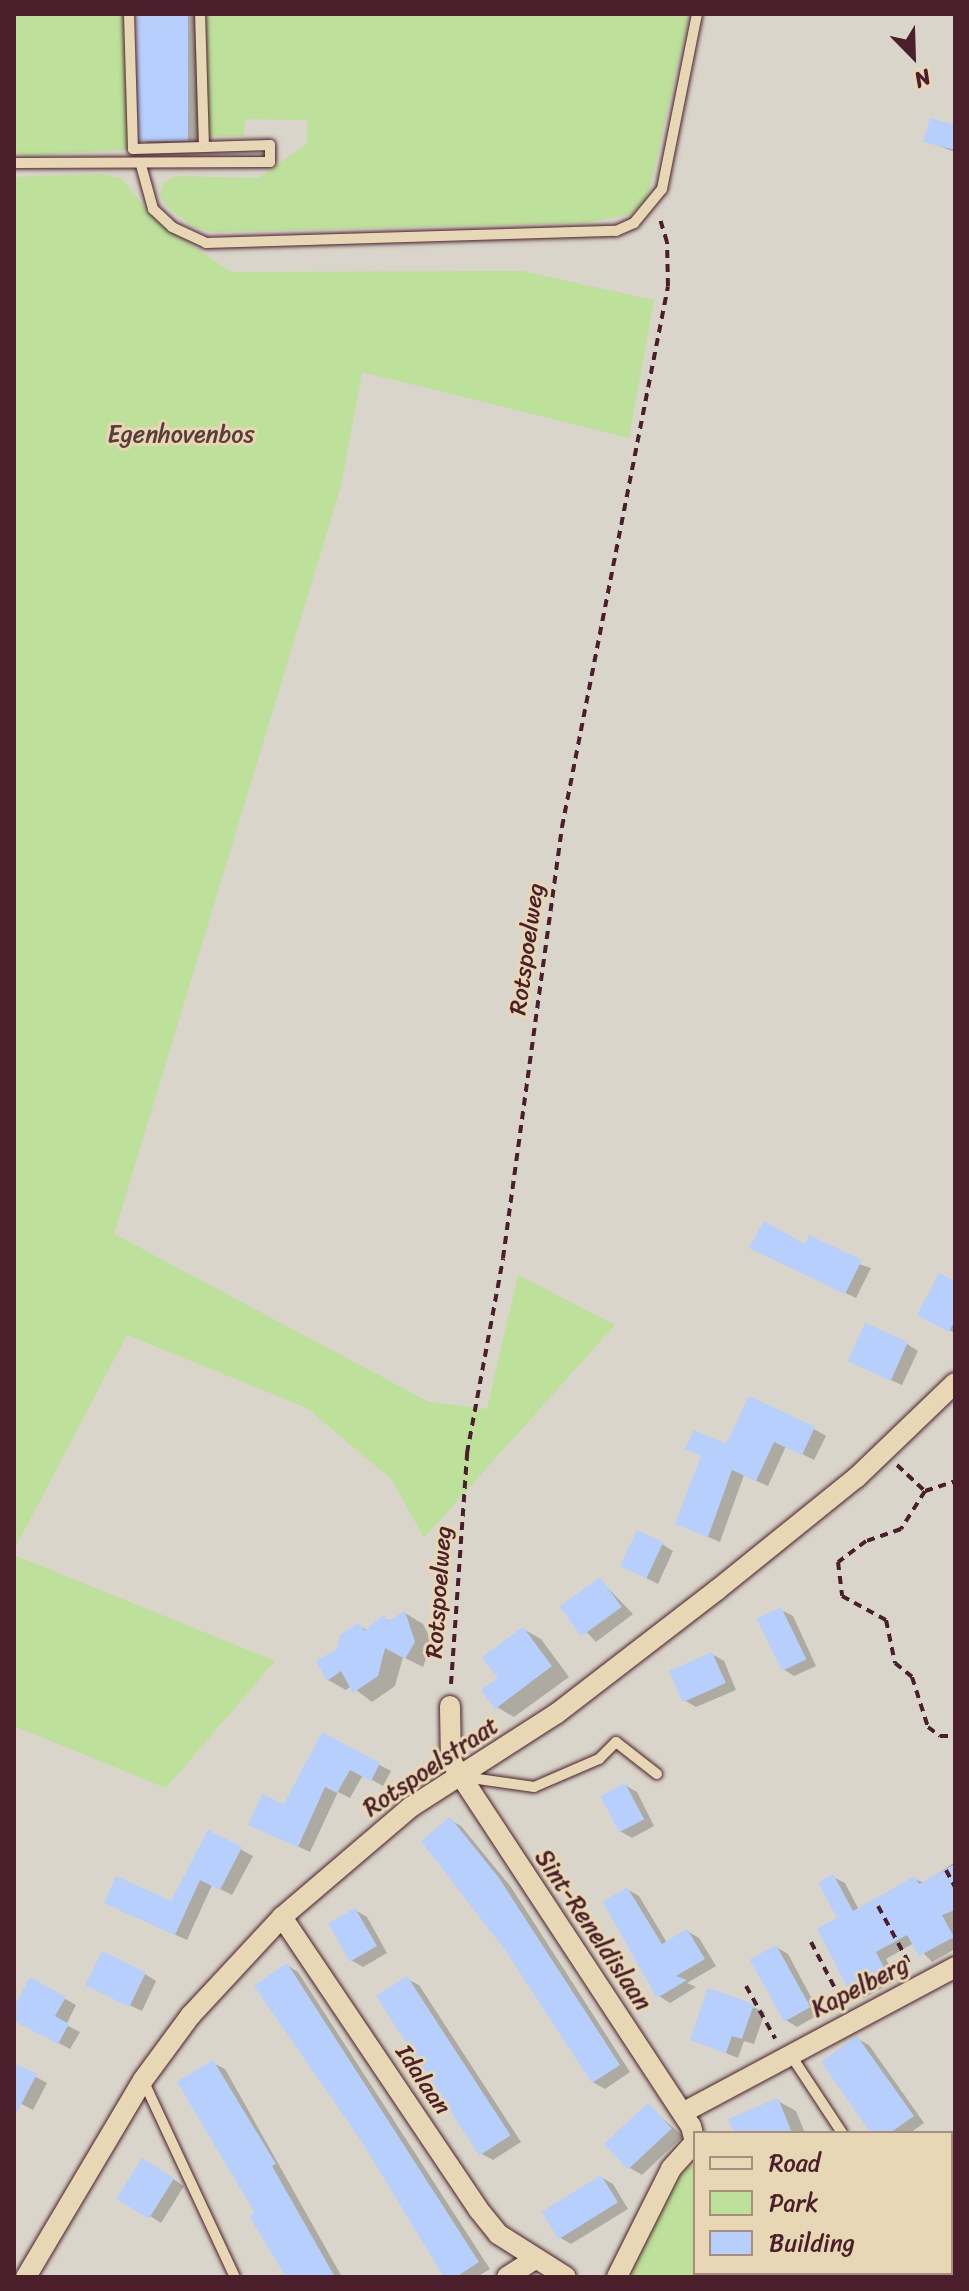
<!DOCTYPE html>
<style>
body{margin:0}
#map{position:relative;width:969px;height:2291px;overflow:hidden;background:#d9d5ca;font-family:Sriracha,sans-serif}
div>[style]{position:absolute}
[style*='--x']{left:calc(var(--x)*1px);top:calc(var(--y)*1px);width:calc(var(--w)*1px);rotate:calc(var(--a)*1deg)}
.green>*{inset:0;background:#bde09a}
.shadow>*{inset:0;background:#0003;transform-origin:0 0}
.building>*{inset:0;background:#b6cffd;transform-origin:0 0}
.path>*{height:4px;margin-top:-2px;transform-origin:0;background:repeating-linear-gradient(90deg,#4a1f2b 0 8px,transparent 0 14px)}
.roads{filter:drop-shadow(0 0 2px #4a1f2b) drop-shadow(0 0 2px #4a1f2b)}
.service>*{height:10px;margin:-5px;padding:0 5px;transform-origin:5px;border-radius:5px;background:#e8d7b4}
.minor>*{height:20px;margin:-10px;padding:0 10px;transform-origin:10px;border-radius:10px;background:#e8d7b4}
span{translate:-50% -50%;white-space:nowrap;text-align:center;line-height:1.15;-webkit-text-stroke:6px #e8d7b4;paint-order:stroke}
.park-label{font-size:24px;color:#5b3c3c}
.street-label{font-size:24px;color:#4a1f2b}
.frame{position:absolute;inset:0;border:16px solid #4a1f2b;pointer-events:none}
.legend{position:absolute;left:693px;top:2131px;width:260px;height:144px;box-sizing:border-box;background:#e8d7b4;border:2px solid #a98d7d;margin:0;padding:10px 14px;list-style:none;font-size:24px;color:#4a1f2b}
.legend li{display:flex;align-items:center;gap:16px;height:40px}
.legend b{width:40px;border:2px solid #a98d7d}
.north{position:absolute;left:873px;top:16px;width:80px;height:80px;-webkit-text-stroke:6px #e8d7b4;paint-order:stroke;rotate:157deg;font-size:22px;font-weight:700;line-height:32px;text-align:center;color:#4a1f2b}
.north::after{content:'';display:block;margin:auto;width:28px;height:36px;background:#4a1f2b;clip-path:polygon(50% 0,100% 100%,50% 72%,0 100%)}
</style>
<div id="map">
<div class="green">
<i style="clip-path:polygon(14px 14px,129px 16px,133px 149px,25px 156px,14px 152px)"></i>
<i style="clip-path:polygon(194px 14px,689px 14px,651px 184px,645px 201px,629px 215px,583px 223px,213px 232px,193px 227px,168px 207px,160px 196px,163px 184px,175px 176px,258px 178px,307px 144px,307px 120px,245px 119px,244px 136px,203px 136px)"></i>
<i style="clip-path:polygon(101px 174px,121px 178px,155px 220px,231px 272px,522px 271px,654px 300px,629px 438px,362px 372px,341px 486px,114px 1234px,429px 1402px,487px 1409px,518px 1275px,615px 1325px,424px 1538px,392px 1480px,307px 1408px,127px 1335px,14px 1550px,14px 177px)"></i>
<i style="clip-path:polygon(14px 1555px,275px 1661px,166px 1788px,14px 1726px)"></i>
<i style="clip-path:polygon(695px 2166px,695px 2273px,772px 2277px,630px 2277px,682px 2167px)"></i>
</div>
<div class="shadow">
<i style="clip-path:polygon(140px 14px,201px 14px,204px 146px,157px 148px,143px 140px)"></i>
<i style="clip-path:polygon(955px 127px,955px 152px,926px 141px)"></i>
<i style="clip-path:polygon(806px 1247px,871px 1268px,856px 1298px,762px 1253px)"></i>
<i style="clip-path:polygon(955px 1284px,955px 1333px,920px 1314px)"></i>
<i style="clip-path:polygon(907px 1344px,918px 1351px,902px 1385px,862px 1367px)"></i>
<i style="clip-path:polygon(814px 1429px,826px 1436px,814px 1460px,786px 1446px,768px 1486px,744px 1475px,720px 1542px,678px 1524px,727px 1447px)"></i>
<i style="clip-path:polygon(662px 1544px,673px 1551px,658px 1584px,634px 1572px)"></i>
<i style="clip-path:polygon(600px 1580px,633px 1614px,596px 1642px,563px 1607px)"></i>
<i style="clip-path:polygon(781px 1610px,793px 1616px,816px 1666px,794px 1676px,783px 1669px)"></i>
<i style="clip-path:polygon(405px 1613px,423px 1624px,432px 1642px,423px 1667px,403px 1657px,395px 1686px,372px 1702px,351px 1686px,346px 1690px,328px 1680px,339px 1650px,358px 1625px,368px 1631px,383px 1617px,391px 1622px)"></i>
<i style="clip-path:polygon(523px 1629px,541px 1639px,569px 1677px,514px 1717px,497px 1707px)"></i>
<i style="clip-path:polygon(712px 1654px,724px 1661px,736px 1690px,696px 1707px,684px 1700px)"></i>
<i style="clip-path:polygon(323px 1735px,391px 1771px,383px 1786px,363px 1775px,350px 1798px,338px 1792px,310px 1852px,262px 1830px,285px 1807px)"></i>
<i style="clip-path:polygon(625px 1785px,637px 1792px,654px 1826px,632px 1838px,620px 1831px)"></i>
<i style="clip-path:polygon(450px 1820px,461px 1826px,511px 1887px,630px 2072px,605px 2089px,593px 2082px)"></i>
<i style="clip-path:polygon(209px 1832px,253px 1856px,232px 1895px,212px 1885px,187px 1940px,118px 1909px,172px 1904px)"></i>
<i style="clip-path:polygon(955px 1862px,955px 1949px,932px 1962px,914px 1943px,886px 1959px,897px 1980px,864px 1998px,852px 1991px,833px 1877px,845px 1883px,859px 1910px,915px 1879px,924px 1883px)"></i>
<i style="clip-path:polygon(627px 1889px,639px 1896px,667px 1943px,687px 1931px,699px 1938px,716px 1966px,687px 1983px,696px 1987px,670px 2003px,659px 1996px)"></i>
<i style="clip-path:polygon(355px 1910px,367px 1917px,387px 1953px,363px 1967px,351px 1960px)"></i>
<i style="clip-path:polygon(776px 1947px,788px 1954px,820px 2014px,797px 2027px,786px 2020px)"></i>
<i style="clip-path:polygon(287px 1965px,298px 1972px,490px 2269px,477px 2277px,447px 2277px)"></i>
<i style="clip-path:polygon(145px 1974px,156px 1981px,142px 2011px,100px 1991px)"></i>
<i style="clip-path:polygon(407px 1979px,419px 1985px,521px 2142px,493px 2160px,482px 2154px)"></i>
<i style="clip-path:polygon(31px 1980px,76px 2005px,66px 2025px,80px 2032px,70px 2049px,14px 2019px)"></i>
<i style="clip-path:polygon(710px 1990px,765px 2012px,754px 2044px,744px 2041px,738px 2058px,692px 2039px)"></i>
<i style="clip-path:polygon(858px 2039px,869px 2045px,924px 2123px,910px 2133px,874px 2133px)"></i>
<i style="clip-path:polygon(213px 2063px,225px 2069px,342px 2277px,287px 2277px)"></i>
<i style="clip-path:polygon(14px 2065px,47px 2083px,33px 2110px,14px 2100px)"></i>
<i style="clip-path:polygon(778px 2101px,796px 2111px,805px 2133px,737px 2133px)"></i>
<i style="clip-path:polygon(648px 2106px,683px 2136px,642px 2175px,630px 2168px)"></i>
<i style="clip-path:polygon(955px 2134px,955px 2237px,951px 2234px)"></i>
<i style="clip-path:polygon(154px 2167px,184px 2186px,161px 2223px,150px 2216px)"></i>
<i style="clip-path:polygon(601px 2177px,613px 2184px,628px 2209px,571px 2244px,559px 2237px)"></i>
<i style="left:827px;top:2273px;width:60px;height:4px"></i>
</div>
<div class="building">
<i style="left:137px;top:14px;width:51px;height:127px"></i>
<i style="clip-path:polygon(930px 118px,955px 125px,955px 150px,923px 142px)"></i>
<i style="clip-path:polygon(764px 1221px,805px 1244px,809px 1235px,862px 1260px,845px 1294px,749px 1248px)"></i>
<i style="clip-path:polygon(939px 1273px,955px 1281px,955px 1320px,949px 1332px,917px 1315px)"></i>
<i style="left:865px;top:1323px;width:47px;height:42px;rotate:24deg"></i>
<i style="clip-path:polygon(749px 1396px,815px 1427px,802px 1455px,774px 1442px,756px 1481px,732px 1470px,708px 1537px,675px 1524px,701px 1456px,685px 1449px,694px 1430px,726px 1444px)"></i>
<i style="left:637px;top:1530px;width:29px;height:40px;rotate:25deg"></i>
<i style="left:600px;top:1577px;width:37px;height:50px;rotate:54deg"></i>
<i style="left:781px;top:1607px;width:58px;height:27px;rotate:64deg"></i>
<i style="clip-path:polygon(405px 1611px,415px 1642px,405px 1659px,385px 1648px,378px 1676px,353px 1693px,341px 1671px,327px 1681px,316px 1661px,337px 1649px,340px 1635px,358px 1623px,365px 1631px,383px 1615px,388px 1621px)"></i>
<i style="clip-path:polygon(523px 1627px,552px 1666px,495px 1709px,481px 1690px,498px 1678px,482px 1657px)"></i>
<i style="left:712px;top:1652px;width:34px;height:47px;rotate:66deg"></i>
<i style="clip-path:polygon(322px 1732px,380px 1763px,371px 1781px,350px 1770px,337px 1793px,325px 1787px,298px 1847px,248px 1825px,262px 1794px,284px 1804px)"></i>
<i style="left:625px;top:1783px;width:41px;height:28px;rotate:62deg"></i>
<i style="clip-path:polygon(450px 1817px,499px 1878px,620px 2065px,592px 2083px,505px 1950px,421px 1841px)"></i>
<i style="clip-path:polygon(208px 1830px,242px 1847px,220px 1890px,200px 1880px,175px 1935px,104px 1903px,116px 1876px,171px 1901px)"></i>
<i style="clip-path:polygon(955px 1864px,955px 1910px,942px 1915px,954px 1937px,919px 1956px,907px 1935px,876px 1952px,887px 1973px,850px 1992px,817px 1929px,837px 1918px,818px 1883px,833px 1874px,853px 1911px,915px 1876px,919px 1884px)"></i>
<i style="clip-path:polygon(627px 1887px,662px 1944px,687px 1929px,705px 1959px,676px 1976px,687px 1980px,657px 1998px,603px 1902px)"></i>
<i style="left:355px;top:1908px;width:44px;height:31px;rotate:60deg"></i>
<i style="left:776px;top:1945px;width:71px;height:30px;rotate:61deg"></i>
<i style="left:102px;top:1951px;width:49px;height:38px;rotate:26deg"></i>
<i style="clip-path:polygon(287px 1963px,479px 2262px,456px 2277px,444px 2277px,362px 2142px,254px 1986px)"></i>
<i style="left:407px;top:1976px;width:190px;height:37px;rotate:57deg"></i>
<i style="clip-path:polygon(30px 1977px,66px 1997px,55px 2016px,69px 2024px,58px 2044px,14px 2021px,14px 2007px)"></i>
<i style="clip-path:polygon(708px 1988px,754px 2004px,742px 2039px,732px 2036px,726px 2053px,690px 2040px)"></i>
<i style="clip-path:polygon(857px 2036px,914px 2116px,890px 2133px,871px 2133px,821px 2062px)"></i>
<i style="clip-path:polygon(213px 2060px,276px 2164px,272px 2166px,335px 2277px,286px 2277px,249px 2216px,255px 2213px,177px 2082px)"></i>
<i style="clip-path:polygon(14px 2063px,37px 2074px,14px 2118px)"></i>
<i style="clip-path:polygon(778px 2098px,792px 2133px,735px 2133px,728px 2119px)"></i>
<i style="left:648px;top:2103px;width:35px;height:60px;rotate:47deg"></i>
<i style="left:142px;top:2158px;width:38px;height:48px;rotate:32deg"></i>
<i style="left:601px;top:2175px;width:32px;height:70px;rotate:58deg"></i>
</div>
<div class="path">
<i style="--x:897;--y:1465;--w:38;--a:43"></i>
<i style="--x:925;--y:1491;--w:32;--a:-18"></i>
<i style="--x:925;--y:1491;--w:45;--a:122.3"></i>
<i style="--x:901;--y:1529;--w:37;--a:161"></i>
<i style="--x:866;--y:1541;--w:35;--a:143"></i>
<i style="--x:838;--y:1562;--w:34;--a:83"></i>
<i style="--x:842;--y:1596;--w:50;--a:28.6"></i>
<i style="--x:886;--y:1620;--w:44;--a:78.2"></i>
<i style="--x:895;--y:1663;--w:22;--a:39"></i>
<i style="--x:912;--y:1677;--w:52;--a:72.3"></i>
<i style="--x:928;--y:1727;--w:15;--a:37"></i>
<i style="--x:940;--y:1736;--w:15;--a:0"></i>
<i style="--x:451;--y:1684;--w:232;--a:-86"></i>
<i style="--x:467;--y:1453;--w:198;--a:-79.5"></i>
<i style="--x:503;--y:1258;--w:435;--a:-82.2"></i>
<i style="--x:562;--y:827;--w:551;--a:-78.91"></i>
<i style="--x:668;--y:286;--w:44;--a:-91.3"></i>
<i style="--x:667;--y:242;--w:27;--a:-107"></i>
<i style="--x:946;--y:1870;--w:19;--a:62"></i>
<i style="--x:878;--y:1906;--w:67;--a:61.5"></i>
<i style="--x:811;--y:1942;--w:70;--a:62.7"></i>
<i style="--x:746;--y:1986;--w:60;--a:60.9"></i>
</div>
<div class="roads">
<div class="service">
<i style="--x:129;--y:14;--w:135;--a:88.3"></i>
<i style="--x:133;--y:149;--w:71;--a:-1.6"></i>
<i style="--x:14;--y:163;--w:256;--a:-0.2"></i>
<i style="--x:270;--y:162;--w:17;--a:-90"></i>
<i style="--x:270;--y:145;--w:66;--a:178.3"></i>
<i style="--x:204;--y:147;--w:133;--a:-91.7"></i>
<i style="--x:141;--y:165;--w:46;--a:74.7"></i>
<i style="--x:153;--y:209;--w:26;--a:43"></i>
<i style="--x:172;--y:227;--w:38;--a:25"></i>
<i style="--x:206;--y:243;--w:410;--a:-1.7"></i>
<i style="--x:616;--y:231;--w:20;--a:-24"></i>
<i style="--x:634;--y:223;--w:44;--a:-50.5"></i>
<i style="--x:662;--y:189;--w:178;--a:-78.7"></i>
<i style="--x:464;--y:1777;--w:71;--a:8.1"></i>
<i style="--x:534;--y:1787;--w:71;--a:-23.3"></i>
<i style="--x:599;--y:1759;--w:24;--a:-45"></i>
<i style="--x:616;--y:1742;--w:52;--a:38"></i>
<i style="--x:790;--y:2054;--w:95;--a:56.6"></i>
<i style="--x:143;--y:2080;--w:217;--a:65"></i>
</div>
<div class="minor">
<i style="--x:450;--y:1706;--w:55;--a:89"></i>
<i style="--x:451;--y:1761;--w:437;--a:56.7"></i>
<i style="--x:691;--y:2126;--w:16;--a:76"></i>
<i style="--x:695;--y:2142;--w:36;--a:132"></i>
<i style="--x:671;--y:2169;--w:121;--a:116.6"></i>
<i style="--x:282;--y:1917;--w:352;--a:56.1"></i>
<i style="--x:478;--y:2209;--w:32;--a:51"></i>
<i style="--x:498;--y:2234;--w:80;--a:32.3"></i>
<i style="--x:684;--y:2112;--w:307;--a:-28.1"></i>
<i style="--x:951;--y:2272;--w:7;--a:-56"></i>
<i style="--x:781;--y:2273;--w:4;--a:63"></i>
<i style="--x:26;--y:2277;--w:229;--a:-59.3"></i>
<i style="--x:143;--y:2080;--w:81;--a:-53.6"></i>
<i style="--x:191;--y:2015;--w:134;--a:-47.1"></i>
<i style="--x:282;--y:1917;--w:170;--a:-40.5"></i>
<i style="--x:411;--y:1807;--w:172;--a:-32.7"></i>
<i style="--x:556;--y:1714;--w:203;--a:-37.6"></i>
<i style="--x:717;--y:1590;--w:179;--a:-38.9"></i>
<i style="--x:856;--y:1478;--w:137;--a:-43.8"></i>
<i style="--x:507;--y:2277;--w:33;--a:-33"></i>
</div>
</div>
<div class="park-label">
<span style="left:181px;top:435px">Egenhovenbos</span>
</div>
<div class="street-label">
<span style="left:527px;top:949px;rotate:-82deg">Rotspoelweg</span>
<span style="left:439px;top:1592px;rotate:-86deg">Rotspoelweg</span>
<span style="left:431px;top:1767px;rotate:-34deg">Rotspoelstraat</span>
<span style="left:593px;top:1930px;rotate:56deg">Sint-Reneldislaan</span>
<span style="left:860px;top:1987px;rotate:-27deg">Kapelberg</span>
<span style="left:423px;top:2080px;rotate:56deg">Idalaan</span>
</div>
<div class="frame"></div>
<ul class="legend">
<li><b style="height:10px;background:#e8d7b4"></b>Road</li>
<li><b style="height:22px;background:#bde09a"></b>Park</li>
<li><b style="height:22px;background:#b6cffd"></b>Building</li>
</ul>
<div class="north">N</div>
</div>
